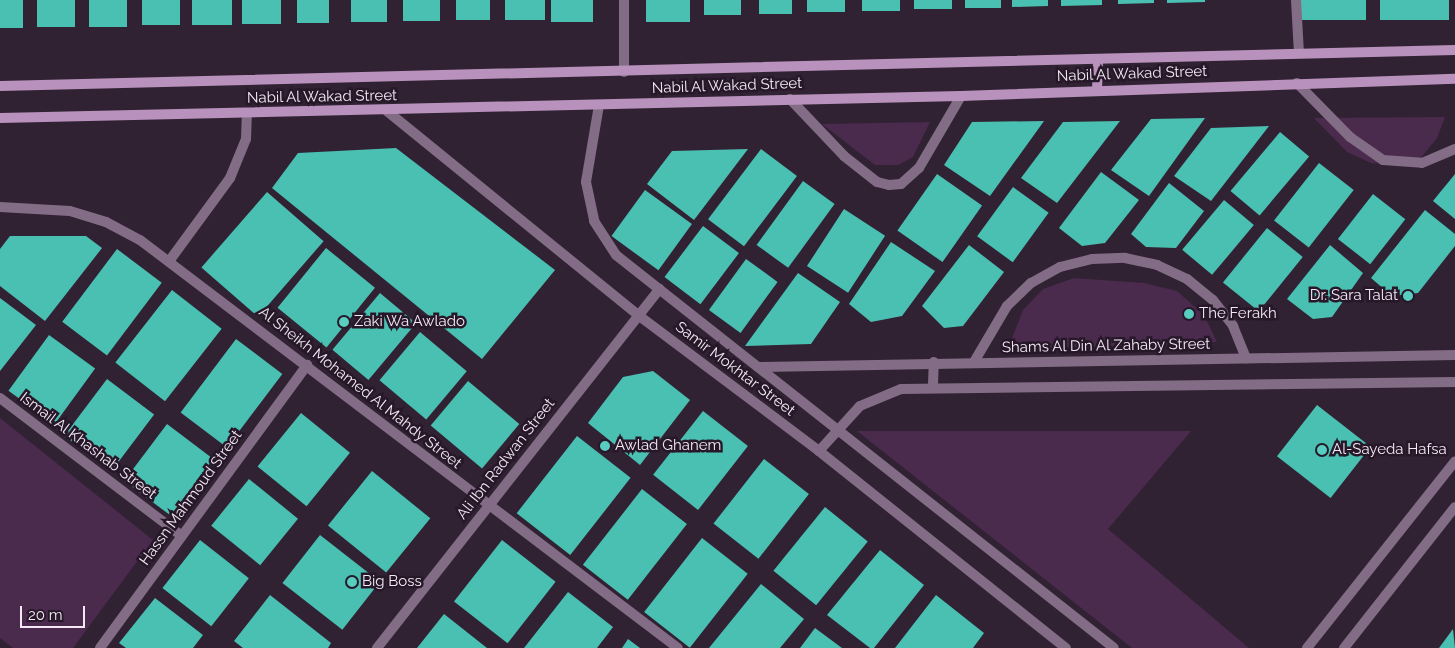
<!DOCTYPE html>
<style>
body{margin:0}
#map{position:relative;width:1455px;height:648px;overflow:hidden;background:#312233;font-family:Raleway,sans-serif}
div>[style]{position:absolute}
[style*='--x']{left:calc(var(--x)*1px);top:calc(var(--y)*1px);width:calc(var(--w)*1px);rotate:calc(var(--a)*1deg)}
.green>*{inset:0;background:#4a2a4d}
.building>*{inset:0;background:#4ac0b3;transform-origin:0 0}
.lane>*{height:10px;margin:-5px;padding:0 5px;transform-origin:5px;border-radius:5px;background:#836c86}
.street>*{height:10px;margin:-5px;padding:0 5px;transform-origin:5px;border-radius:5px;background:#836c86}
.secondary>*{height:10px;margin:-5px;padding:0 5px;transform-origin:5px;border-radius:5px;background:#b892bc}
.dots>*{width:14px;height:14px;translate:-50% -50%;box-sizing:border-box;border:2px solid #271829;border-radius:50%}
span{translate:-50% -50%;white-space:nowrap;text-align:center;line-height:1.15;-webkit-text-stroke:5px #271829;paint-order:stroke}
.street-label{font-size:15px;color:#f3e8f4}
.poi-label{font-size:15px;color:#f3e8f4}
.right{translate:-100% -50%;text-align:right}
.left{translate:0 -50%;text-align:left}
.scale{position:absolute;left:20px;top:606px;width:65px;height:22px;box-sizing:border-box;border:2px solid #f3e8f4;border-top:0;padding-left:6px;font-size:15px;line-height:18px;white-space:nowrap;color:#f3e8f4;-webkit-text-stroke:4px #271829;paint-order:stroke}
</style>
<div id="map">
<div class="green">
<i style="clip-path:polygon(1445px 117px,1437px 138px,1419px 160px,1397px 164px,1371px 163px,1347px 152px,1314px 118px)"></i>
<i style="clip-path:polygon(930px 122px,913px 157px,898px 165px,875px 165px,822px 124px)"></i>
<i style="clip-path:polygon(1074px 278px,1144px 283px,1177px 291px,1204px 315px,1217px 342px,1007px 351px,1023px 310px,1043px 289px)"></i>
<i style="clip-path:polygon(0 418px,153px 540px,73px 648px,13px 648px,0 638px)"></i>
<i style="clip-path:polygon(857px 431px,1191px 431px,1108px 529px,1249px 648px,1132px 648px)"></i>
</div>
<div class="building">
<i style="left:0;top:0;width:23px;height:28px"></i>
<i style="left:37px;top:0;width:38px;height:27px"></i>
<i style="left:89px;top:0;width:38px;height:27px"></i>
<i style="left:142px;top:0;width:38px;height:25px"></i>
<i style="left:192px;top:0;width:40px;height:25px"></i>
<i style="left:242px;top:0;width:39px;height:24px"></i>
<i style="left:297px;top:0;width:32px;height:23px"></i>
<i style="left:351px;top:0;width:36px;height:22px"></i>
<i style="left:403px;top:0;width:37px;height:21px"></i>
<i style="left:456px;top:0;width:34px;height:20px"></i>
<i style="left:505px;top:0;width:40px;height:20px"></i>
<i style="left:551px;top:0;width:42px;height:22px"></i>
<i style="left:646px;top:0;width:44px;height:22px"></i>
<i style="left:704px;top:0;width:37px;height:15px"></i>
<i style="left:759px;top:0;width:33px;height:14px"></i>
<i style="left:807px;top:0;width:38px;height:12px"></i>
<i style="left:862px;top:0;width:38px;height:11px"></i>
<i style="left:914px;top:0;width:38px;height:9px"></i>
<i style="left:965px;top:0;width:36px;height:8px"></i>
<i style="clip-path:polygon(1012px 0,1048px 0,1048px 6px,1012px 7px)"></i>
<i style="clip-path:polygon(1061px 0,1102px 0,1102px 5px,1061px 6px)"></i>
<i style="clip-path:polygon(1118px 0,1154px 0,1154px 3px,1118px 4px)"></i>
<i style="clip-path:polygon(1167px 0,1205px 0,1205px 2px,1167px 3px)"></i>
<i style="left:1298px;top:0;width:68px;height:20px"></i>
<i style="left:1380px;top:0;width:69px;height:20px"></i>
<i style="clip-path:polygon(1205px 118px,1149px 196px,1111px 170px,1151px 119px)"></i>
<i style="clip-path:polygon(1044px 121px,990px 196px,944px 165px,972px 122px)"></i>
<i style="clip-path:polygon(1120px 121px,1057px 203px,1021px 178px,1063px 122px)"></i>
<i style="clip-path:polygon(1269px 126px,1211px 201px,1174px 176px,1211px 128px)"></i>
<i style="left:1280px;top:132px;width:38px;height:77px;rotate:40deg"></i>
<i style="clip-path:polygon(396px 148px,555px 270px,482px 359px,272px 188px,298px 153px)"></i>
<i style="clip-path:polygon(748px 149px,694px 220px,647px 184px,672px 151px)"></i>
<i style="left:761px;top:149px;width:45px;height:88px;rotate:37deg"></i>
<i style="left:1319px;top:163px;width:44px;height:73px;rotate:38deg"></i>
<i style="clip-path:polygon(1101px 172px,1139px 200px,1105px 243px,1082px 246px,1059px 228px)"></i>
<i style="left:937px;top:174px;width:55px;height:69px;rotate:35deg"></i>
<i style="clip-path:polygon(1455px 174px,1455px 219px,1433px 201px)"></i>
<i style="left:803px;top:181px;width:39px;height:79px;rotate:36deg"></i>
<i style="clip-path:polygon(1169px 183px,1204px 211px,1176px 248px,1146px 247px,1131px 234px)"></i>
<i style="left:1013px;top:187px;width:44px;height:61px;rotate:36deg"></i>
<i style="left:645px;top:190px;width:58px;height:57px;rotate:36deg"></i>
<i style="left:267px;top:192px;width:75px;height:100px;rotate:41deg"></i>
<i style="left:1373px;top:194px;width:41px;height:57px;rotate:38deg"></i>
<i style="left:1224px;top:200px;width:39px;height:65px;rotate:40deg"></i>
<i style="left:844px;top:209px;width:49px;height:68px;rotate:33deg"></i>
<i style="clip-path:polygon(1425px 210px,1455px 234px,1455px 246px,1418px 293px,1392px 296px,1371px 278px)"></i>
<i style="left:703px;top:226px;width:45px;height:64px;rotate:37deg"></i>
<i style="left:1267px;top:228px;width:46px;height:70px;rotate:39deg"></i>
<i style="clip-path:polygon(10px 236px,86px 236px,102px 248px,45px 321px,0 286px,0 249px)"></i>
<i style="clip-path:polygon(891px 242px,935px 271px,902px 316px,871px 322px,849px 304px)"></i>
<i style="clip-path:polygon(969px 245px,1004px 272px,963px 326px,944px 328px,922px 306px)"></i>
<i style="clip-path:polygon(1330px 245px,1363px 273px,1332px 317px,1313px 319px,1287px 299px)"></i>
<i style="left:326px;top:248px;width:63px;height:77px;rotate:39deg"></i>
<i style="left:117px;top:249px;width:56px;height:91px;rotate:37deg"></i>
<i style="left:746px;top:259px;width:39px;height:63px;rotate:36deg"></i>
<i style="clip-path:polygon(798px 273px,840px 302px,811px 344px,745px 346px)"></i>
<i style="left:172px;top:290px;width:63px;height:92px;rotate:38deg"></i>
<i style="left:380px;top:293px;width:47px;height:74px;rotate:40deg"></i>
<i style="clip-path:polygon(0 298px,36px 325px,0 371px)"></i>
<i style="left:420px;top:332px;width:61px;height:63px;rotate:40deg"></i>
<i style="left:49px;top:335px;width:57px;height:69px;rotate:36deg"></i>
<i style="left:236px;top:339px;width:58px;height:92px;rotate:37deg"></i>
<i style="clip-path:polygon(653px 371px,690px 400px,640px 465px,588px 423px,623px 377px)"></i>
<i style="left:107px;top:379px;width:59px;height:71px;rotate:37deg"></i>
<i style="left:468px;top:381px;width:67px;height:58px;rotate:40deg"></i>
<i style="left:1317px;top:405px;width:68px;height:65px;rotate:38deg"></i>
<i style="left:703px;top:411px;width:57px;height:81px;rotate:38deg"></i>
<i style="left:301px;top:413px;width:63px;height:69px;rotate:39deg"></i>
<i style="left:167px;top:424px;width:58px;height:71px;rotate:37deg"></i>
<i style="left:577px;top:436px;width:68px;height:98px;rotate:38deg"></i>
<i style="left:764px;top:459px;width:57px;height:82px;rotate:38deg"></i>
<i style="left:372px;top:471px;width:75px;height:70px;rotate:39deg"></i>
<i style="left:249px;top:479px;width:63px;height:60px;rotate:39deg"></i>
<i style="left:642px;top:489px;width:57px;height:96px;rotate:38deg"></i>
<i style="left:825px;top:507px;width:55px;height:82px;rotate:39deg"></i>
<i style="left:320px;top:535px;width:76px;height:61px;rotate:38deg"></i>
<i style="left:702px;top:538px;width:58px;height:94px;rotate:38deg"></i>
<i style="left:200px;top:540px;width:62px;height:61px;rotate:38deg"></i>
<i style="left:502px;top:540px;width:68px;height:78px;rotate:38deg"></i>
<i style="clip-path:polygon(880px 550px,924px 585px,874px 648px,870px 648px,827px 615px)"></i>
<i style="clip-path:polygon(761px 584px,804px 619px,780px 648px,709px 648px)"></i>
<i style="clip-path:polygon(568px 592px,613px 627px,597px 648px,524px 648px)"></i>
<i style="clip-path:polygon(270px 595px,331px 643px,328px 648px,243px 648px,234px 641px)"></i>
<i style="clip-path:polygon(936px 595px,984px 633px,973px 648px,895px 648px)"></i>
<i style="clip-path:polygon(155px 598px,203px 635px,193px 648px,126px 648px,119px 643px)"></i>
<i style="clip-path:polygon(444px 614px,487px 648px,417px 648px)"></i>
<i style="clip-path:polygon(815px 628px,842px 648px,800px 648px)"></i>
<i style="clip-path:polygon(1453px 629px,1455px 648px,1439px 648px)"></i>
<i style="clip-path:polygon(628px 639px,640px 648px,622px 648px)"></i>
</div>
<div class="lane">
<i style="--x:1297;--y:83;--w:76;--a:45.5"></i>
<i style="--x:1350;--y:137;--w:40;--a:34.9"></i>
<i style="--x:1383;--y:160;--w:39;--a:4"></i>
<i style="--x:1422;--y:163;--w:36;--a:-23"></i>
<i style="--x:790;--y:99;--w:79;--a:46.5"></i>
<i style="--x:844;--y:156;--w:42;--a:38.2"></i>
<i style="--x:877;--y:182;--w:12;--a:14"></i>
<i style="--x:889;--y:185;--w:12;--a:-5"></i>
<i style="--x:901;--y:184;--w:24;--a:-42"></i>
<i style="--x:919;--y:168;--w:83;--a:-59.7"></i>
<i style="--x:974;--y:362;--w:65;--a:-59.5"></i>
<i style="--x:1007;--y:306;--w:33;--a:-44"></i>
<i style="--x:1031;--y:283;--w:33;--a:-29"></i>
<i style="--x:1060;--y:267;--w:33;--a:-14"></i>
<i style="--x:1092;--y:259;--w:33;--a:-2"></i>
<i style="--x:1125;--y:258;--w:33;--a:12"></i>
<i style="--x:1157;--y:265;--w:33;--a:25"></i>
<i style="--x:1187;--y:279;--w:33;--a:39"></i>
<i style="--x:1213;--y:300;--w:33;--a:52"></i>
<i style="--x:1233;--y:326;--w:35;--a:68"></i>
</div>
<div class="street">
<i style="--x:1296;--y:0;--w:53;--a:86.8"></i>
<i style="--x:624;--y:72;--w:72;--a:-90"></i>
<i style="--x:599;--y:105;--w:78;--a:99.6"></i>
<i style="--x:586;--y:182;--w:40;--a:78"></i>
<i style="--x:594;--y:221;--w:40;--a:57.1"></i>
<i style="--x:616;--y:255;--w:634;--a:38.28"></i>
<i style="--x:387;--y:111;--w:323;--a:39.1"></i>
<i style="--x:638;--y:315;--w:226;--a:36.9"></i>
<i style="--x:819;--y:451;--w:316;--a:38.6"></i>
<i style="--x:0;--y:207;--w:70;--a:3.3"></i>
<i style="--x:70;--y:211;--w:38;--a:17"></i>
<i style="--x:106;--y:222;--w:38;--a:28"></i>
<i style="--x:140;--y:240;--w:675;--a:37.18"></i>
<i style="--x:170;--y:260;--w:102;--a:-53.8"></i>
<i style="--x:230;--y:178;--w:42;--a:-67.7"></i>
<i style="--x:246;--y:139;--w:25;--a:-88"></i>
<i style="--x:758;--y:367;--w:697;--a:-0.99"></i>
<i style="--x:933;--y:385;--w:23;--a:-88"></i>
<i style="--x:0;--y:398;--w:228;--a:37.2"></i>
<i style="--x:819;--y:451;--w:61;--a:-47.7"></i>
<i style="--x:860;--y:406;--w:44;--a:-22.5"></i>
<i style="--x:901;--y:389;--w:554;--a:-0.72"></i>
<i style="--x:100;--y:648;--w:351;--a:-53.8"></i>
<i style="--x:377;--y:648;--w:457;--a:-51.8"></i>
<i style="--x:1307;--y:648;--w:238;--a:-51.6"></i>
<i style="--x:1344;--y:648;--w:179;--a:-51.8"></i>
</div>
<div class="secondary">
<i style="--x:0;--y:86;--w:1455;--a:-1.42"></i>
<i style="--x:1097;--y:91;--w:31;--a:-88"></i>
<i style="--x:0;--y:118;--w:961;--a:-1.31"></i>
<i style="--x:961;--y:96;--w:494;--a:-2"></i>
</div>
<div class="dots">
<i style="left:1408px;top:296px;background:#58cec0"></i>
<i style="left:1189px;top:314px;background:#58cec0"></i>
<i style="left:344px;top:322px;background:#58cec0"></i>
<i style="left:605px;top:446px;background:#58cec0"></i>
<i style="left:1322px;top:450px;background:#58cec0"></i>
<i style="left:352px;top:582px;background:#58cec0"></i>
</div>
<div class="street-label">
<span style="left:1132px;top:74px;rotate:-2deg">Nabil Al Wakad Street</span>
<span style="left:727px;top:86px;rotate:-2deg">Nabil Al Wakad Street</span>
<span style="left:322px;top:97px;rotate:-1deg">Nabil Al Wakad Street</span>
<span style="left:1106px;top:346px;rotate:-1deg">Shams Al Din Al Zahaby Street</span>
<span style="left:735px;top:369px;rotate:37deg">Samir Mokhtar Street</span>
<span style="left:360px;top:388px;rotate:38deg">Al Sheikh Mohamed Al Mahdy Street</span>
<span style="left:88px;top:446px;rotate:37deg">Ismail Al Khashab Street</span>
<span style="left:506px;top:459px;rotate:-52deg">Ali Ibn Radwan Street</span>
<span style="left:191px;top:498px;rotate:-54deg">Hassn Mahmoud Street</span>
</div>
<div class="poi-label">
<span class="right" style="left:1398px;top:296px">Dr. Sara Talat</span>
<span class="left" style="left:1199px;top:314px">The Ferakh</span>
<span class="left" style="left:354px;top:322px">Zaki Wa Awlado</span>
<span class="left" style="left:615px;top:446px">Awlad Ghanem</span>
<span class="left" style="left:1332px;top:450px">Al-Sayeda Hafsa</span>
<span class="left" style="left:362px;top:582px">Big Boss</span>
</div>
<div class="scale">20 m</div>
</div>
